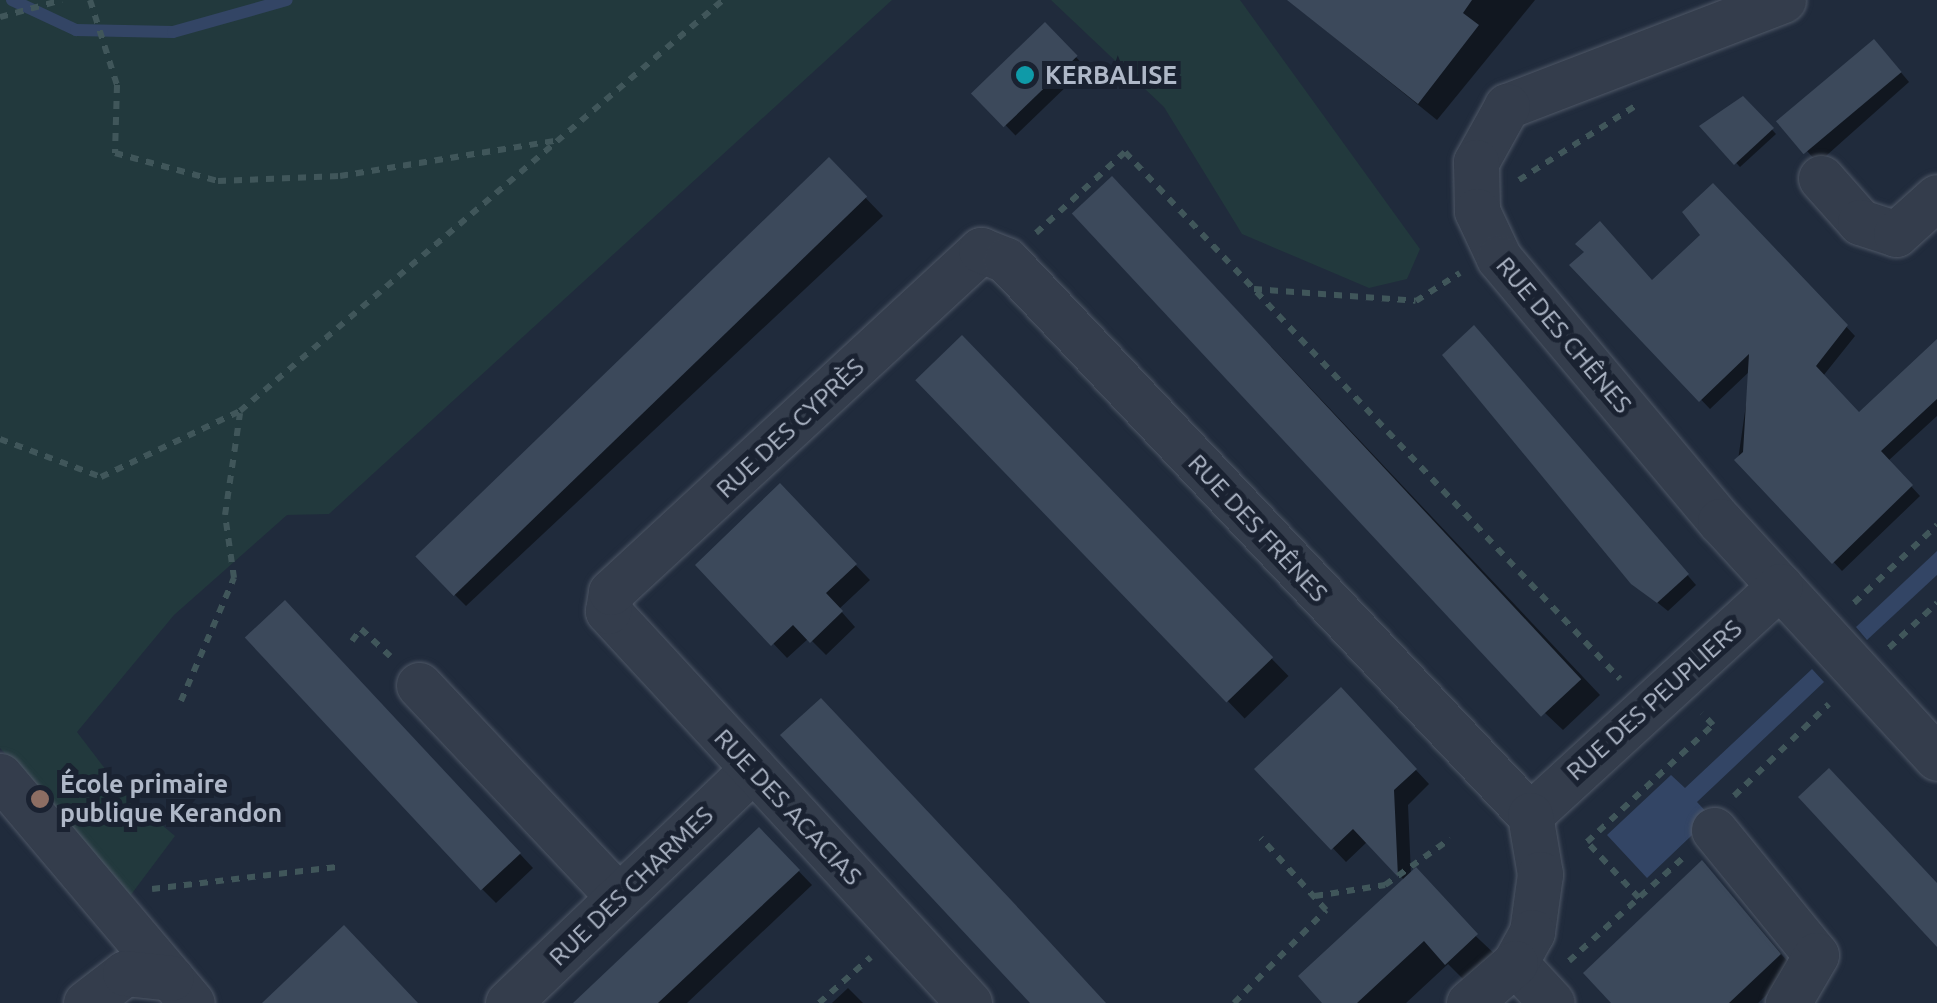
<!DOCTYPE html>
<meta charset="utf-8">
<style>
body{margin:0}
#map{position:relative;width:1937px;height:1003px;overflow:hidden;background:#202b3c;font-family:Ubuntu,sans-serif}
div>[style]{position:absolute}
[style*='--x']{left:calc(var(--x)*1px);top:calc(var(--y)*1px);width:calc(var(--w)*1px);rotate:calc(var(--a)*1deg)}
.green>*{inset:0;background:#22393d}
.water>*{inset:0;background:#334565}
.shadow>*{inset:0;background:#0007;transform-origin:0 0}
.stream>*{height:12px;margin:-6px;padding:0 6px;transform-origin:6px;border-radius:6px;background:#334565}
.building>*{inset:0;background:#3c495b;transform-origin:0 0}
.path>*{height:6px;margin-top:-3px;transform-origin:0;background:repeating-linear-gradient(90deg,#40565a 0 8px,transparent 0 16px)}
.roads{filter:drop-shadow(0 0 2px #4f5867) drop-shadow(0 0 2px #4f5867)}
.minor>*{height:45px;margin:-22.5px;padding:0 22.5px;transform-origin:22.5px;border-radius:22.5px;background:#343d4c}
.dots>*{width:28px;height:28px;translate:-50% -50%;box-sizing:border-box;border:5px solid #1a2231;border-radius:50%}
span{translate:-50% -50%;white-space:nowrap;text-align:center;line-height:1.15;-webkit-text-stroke:10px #1a2231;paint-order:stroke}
.poi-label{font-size:25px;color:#afb8c8;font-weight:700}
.left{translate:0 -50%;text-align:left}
.street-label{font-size:25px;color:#afb8c8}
</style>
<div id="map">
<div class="green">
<i style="clip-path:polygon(0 0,892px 0,329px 514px,287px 515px,174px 615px,77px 732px,122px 791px,175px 836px,130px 896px,0 748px)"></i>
<i style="clip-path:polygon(1051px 0,1240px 0,1420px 249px,1407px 279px,1369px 288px,1242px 234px,1164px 107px)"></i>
</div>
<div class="water">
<i style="clip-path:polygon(1937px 551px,1937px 575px,1867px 640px,1856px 627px)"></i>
<i style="clip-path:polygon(1812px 669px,1824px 682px,1697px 802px,1711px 817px,1647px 878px,1607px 835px,1671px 775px,1685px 788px)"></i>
</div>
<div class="shadow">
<i style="clip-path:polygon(1288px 0,1535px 0,1437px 120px)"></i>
<i style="left:1045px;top:25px;width:59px;height:98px;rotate:46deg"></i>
<i style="clip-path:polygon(1882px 50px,1909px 82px,1818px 163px,1784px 126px)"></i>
<i style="clip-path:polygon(1743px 99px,1776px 134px,1740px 167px,1702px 126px)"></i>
<i style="clip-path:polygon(829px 160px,883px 216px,466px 606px,448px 588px)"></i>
<i style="clip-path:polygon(1713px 186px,1855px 336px,1823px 376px,1859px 415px,1937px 342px,1937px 416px,1888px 461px,1920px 496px,1842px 571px,1738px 460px,1751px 370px,1710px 409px,1573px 265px,1652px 283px,1703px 235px)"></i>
<i style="clip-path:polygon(1130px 197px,1600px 695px,1563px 730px,1545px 713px)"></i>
<i style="left:962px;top:338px;width:470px;height:61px;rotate:46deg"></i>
<i style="clip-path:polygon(1483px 338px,1696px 585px,1668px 611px,1633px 583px)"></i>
<i style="clip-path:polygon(780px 487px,870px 580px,839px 609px,855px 627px,826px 655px,809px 638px,787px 658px,699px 565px)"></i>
<i style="clip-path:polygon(299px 618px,533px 868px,496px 903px,482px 889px)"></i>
<i style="clip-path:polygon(1355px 705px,1429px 784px,1408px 805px,1411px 875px,1500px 959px,1470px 986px,1448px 964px,1406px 1003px,1326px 1003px,1405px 881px,1368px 841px,1346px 862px,1258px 769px)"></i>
<i style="clip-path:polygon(759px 830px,812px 885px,687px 1003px,576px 1003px)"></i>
<i style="clip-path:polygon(1716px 877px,1794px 969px,1758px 1003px,1614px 1003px)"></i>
<i style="clip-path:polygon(848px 988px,863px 1003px,832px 1003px)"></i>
</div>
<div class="stream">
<i style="--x:12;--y:0;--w:71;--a:25.1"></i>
<i style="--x:76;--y:30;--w:97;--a:1.2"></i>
<i style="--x:173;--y:32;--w:118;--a:-15.7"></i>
</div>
<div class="building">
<i style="clip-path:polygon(1287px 0,1472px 0,1463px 13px,1479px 25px,1418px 104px)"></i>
<i style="left:1045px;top:22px;width:47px;height:103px;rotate:46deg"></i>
<i style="left:1874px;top:39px;width:43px;height:128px;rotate:50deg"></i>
<i style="clip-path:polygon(1743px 96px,1774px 128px,1734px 165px,1699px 126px)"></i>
<i style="left:829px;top:157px;width:55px;height:575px;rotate:46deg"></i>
<i style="left:1112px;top:176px;width:688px;height:55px;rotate:47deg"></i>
<i style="clip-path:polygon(1713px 183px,1848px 325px,1816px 366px,1859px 412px,1937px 339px,1937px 399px,1881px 451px,1913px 485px,1832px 564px,1734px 460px,1743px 452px,1749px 354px,1699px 402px,1569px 265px,1584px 252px,1575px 244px,1600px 221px,1652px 280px,1700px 235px,1682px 212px)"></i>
<i style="clip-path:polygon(1474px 325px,1689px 574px,1657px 603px,1631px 584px,1442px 355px)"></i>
<i style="left:962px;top:335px;width:448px;height:65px;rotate:46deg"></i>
<i style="clip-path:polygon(780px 483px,857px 564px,826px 593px,843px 611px,810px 643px,793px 625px,771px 646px,695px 565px)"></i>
<i style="left:285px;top:600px;width:346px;height:55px;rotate:47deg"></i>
<i style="clip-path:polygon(1341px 687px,1417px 769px,1394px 790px,1398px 877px,1353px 829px,1331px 850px,1254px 769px)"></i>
<i style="clip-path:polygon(821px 698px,1011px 900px,1106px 1003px,1030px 1003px,780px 735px)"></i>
<i style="clip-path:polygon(1829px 768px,1937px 883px,1937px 947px,1798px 797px)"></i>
<i style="clip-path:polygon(759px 827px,800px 870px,658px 1003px,573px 1003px)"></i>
<i style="clip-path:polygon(1702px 860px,1781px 954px,1729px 1003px,1611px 1003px,1583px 973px)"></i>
<i style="clip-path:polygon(1416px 867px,1478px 934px,1445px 965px,1424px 941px,1357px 1003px,1322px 1003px,1298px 976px)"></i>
<i style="clip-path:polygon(344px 925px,418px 1003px,262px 1003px)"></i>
</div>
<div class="path">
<i style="--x:90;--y:0;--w:89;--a:72.4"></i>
<i style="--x:117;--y:85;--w:68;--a:91.7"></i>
<i style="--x:115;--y:153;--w:107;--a:15.2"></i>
<i style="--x:218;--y:181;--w:122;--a:-2.3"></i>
<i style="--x:340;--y:176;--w:222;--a:-9.3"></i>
<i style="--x:0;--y:17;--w:64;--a:-15.3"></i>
<i style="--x:1519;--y:180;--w:138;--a:-32.5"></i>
<i style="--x:1036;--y:233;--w:120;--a:-42.3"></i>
<i style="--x:1125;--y:152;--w:723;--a:46.79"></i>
<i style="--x:1254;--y:289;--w:162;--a:4.2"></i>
<i style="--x:1416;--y:301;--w:52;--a:-32.5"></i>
<i style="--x:0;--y:439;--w:108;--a:20.6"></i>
<i style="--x:101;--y:477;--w:154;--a:-25.4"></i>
<i style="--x:240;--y:411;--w:634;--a:-40.4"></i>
<i style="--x:1854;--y:603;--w:114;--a:-43.2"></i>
<i style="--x:352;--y:641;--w:15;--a:-53"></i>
<i style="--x:361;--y:629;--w:40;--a:43"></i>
<i style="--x:1889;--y:648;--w:66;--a:-43.2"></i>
<i style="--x:181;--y:701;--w:134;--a:-66.7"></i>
<i style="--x:234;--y:578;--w:64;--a:-98.1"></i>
<i style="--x:225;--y:515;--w:103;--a:-81.6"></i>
<i style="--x:1734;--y:796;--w:132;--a:-44.1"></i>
<i style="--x:152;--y:889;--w:186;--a:-6.8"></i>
<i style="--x:1315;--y:896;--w:71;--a:-8.9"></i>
<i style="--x:1385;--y:885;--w:80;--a:-35.3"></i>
<i style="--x:1639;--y:898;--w:76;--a:-132.9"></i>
<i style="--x:1587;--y:842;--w:172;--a:-42.9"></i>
<i style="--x:1713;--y:725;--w:16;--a:-133"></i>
<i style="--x:1569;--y:961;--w:152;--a:-42.1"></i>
<i style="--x:819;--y:1003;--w:69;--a:-41.5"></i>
<i style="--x:1234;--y:1003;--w:131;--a:-45.3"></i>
<i style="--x:1326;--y:910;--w:97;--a:-132.1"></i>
</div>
<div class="roads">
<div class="minor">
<i style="--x:1783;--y:0;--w:296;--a:159"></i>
<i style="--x:1507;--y:106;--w:64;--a:119"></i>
<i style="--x:1476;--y:162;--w:49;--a:88.8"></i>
<i style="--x:1477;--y:211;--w:52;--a:64.9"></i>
<i style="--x:1499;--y:258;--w:344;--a:50"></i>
<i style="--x:1720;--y:521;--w:321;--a:47.5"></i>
<i style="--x:1821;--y:178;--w:59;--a:48.4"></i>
<i style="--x:1860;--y:222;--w:38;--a:18"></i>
<i style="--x:1896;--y:234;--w:55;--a:-42.1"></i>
<i style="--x:419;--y:685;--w:291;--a:46.7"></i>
<i style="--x:0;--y:776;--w:297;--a:49.8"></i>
<i style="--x:1530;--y:815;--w:339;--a:-42.5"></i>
<i style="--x:1714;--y:830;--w:161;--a:50.8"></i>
<i style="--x:1816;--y:955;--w:56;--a:120.3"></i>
<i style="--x:1515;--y:963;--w:54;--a:47.2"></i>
<i style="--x:86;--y:1003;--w:49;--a:-37.6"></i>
<i style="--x:125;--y:973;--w:46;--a:6.2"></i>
<i style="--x:508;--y:1003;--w:339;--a:-43.7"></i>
<i style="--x:969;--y:1003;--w:533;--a:-132.64"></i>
<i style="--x:608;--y:611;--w:19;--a:-81"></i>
<i style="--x:611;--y:592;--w:504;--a:-42.75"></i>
<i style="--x:981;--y:250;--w:27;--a:22"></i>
<i style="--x:1006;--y:260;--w:763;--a:46.65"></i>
<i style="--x:1530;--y:815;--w:60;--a:80.4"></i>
<i style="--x:1540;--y:874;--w:59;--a:97.9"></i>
<i style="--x:1532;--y:932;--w:35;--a:119"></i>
<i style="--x:1515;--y:963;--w:61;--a:139"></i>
</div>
</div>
<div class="dots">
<i style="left:1025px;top:75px;background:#0f9aa8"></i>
<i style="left:40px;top:799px;background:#8d6e63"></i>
</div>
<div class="poi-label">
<span class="left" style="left:1045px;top:75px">KERBALISE</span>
<span class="left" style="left:60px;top:799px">École primaire<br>publique Kerandon</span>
</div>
<div class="street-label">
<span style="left:1564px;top:335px;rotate:50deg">RUE DES CHÊNES</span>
<span style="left:790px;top:428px;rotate:-43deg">RUE DES CYPRÈS</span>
<span style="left:1258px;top:528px;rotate:47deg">RUE DES FRÊNES</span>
<span style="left:1654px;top:700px;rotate:-42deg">RUE DES PEUPLIERS</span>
<span style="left:788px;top:807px;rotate:47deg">RUE DES ACACIAS</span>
<span style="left:631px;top:886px;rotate:-44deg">RUE DES CHARMES</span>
</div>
</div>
